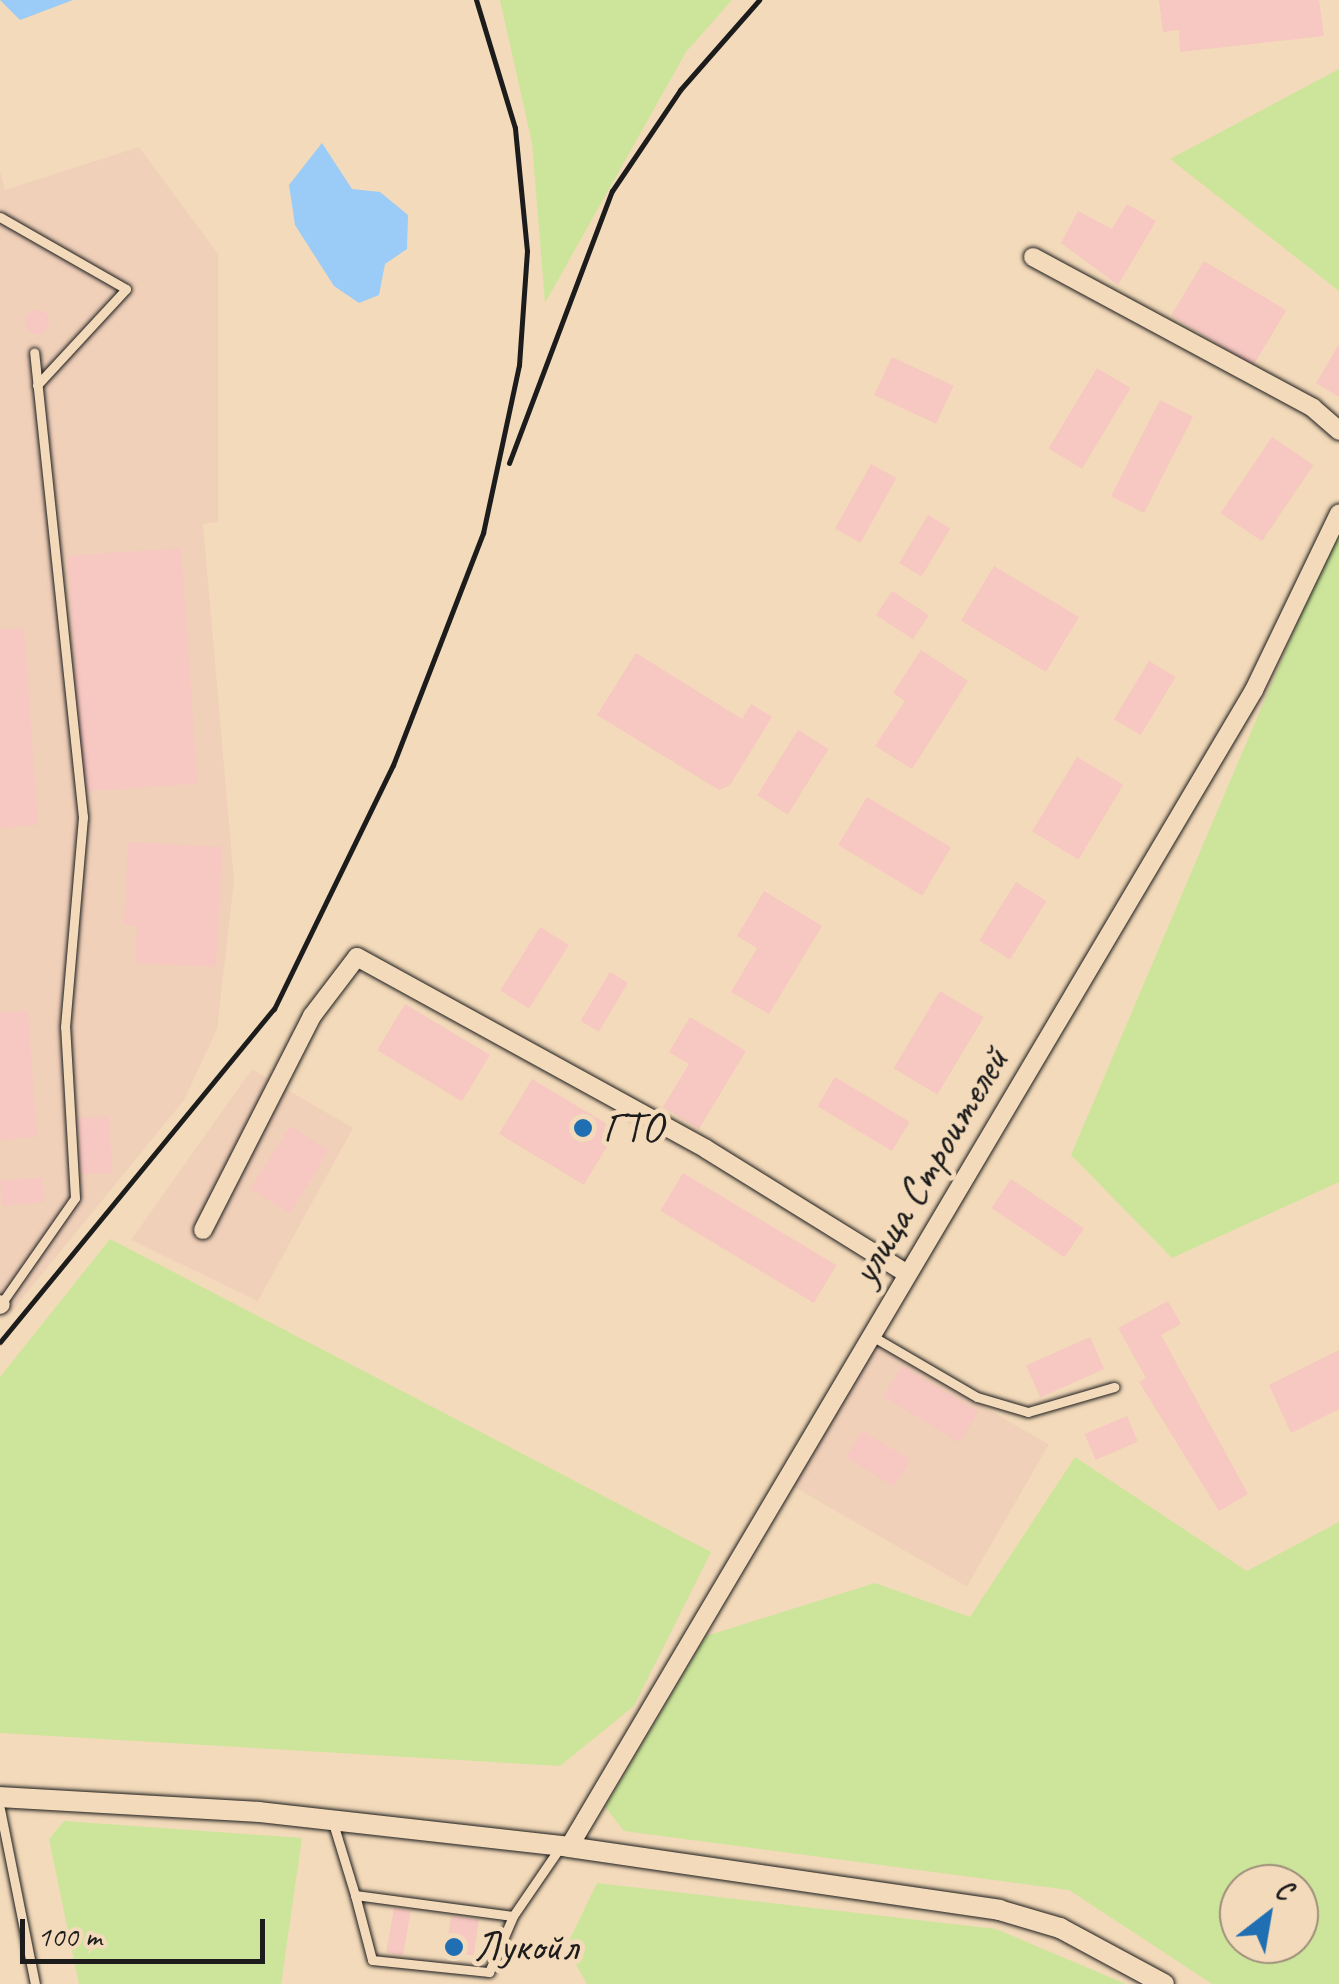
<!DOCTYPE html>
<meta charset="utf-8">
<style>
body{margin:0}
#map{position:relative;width:1339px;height:1984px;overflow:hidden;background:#f3daba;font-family:Caveat,sans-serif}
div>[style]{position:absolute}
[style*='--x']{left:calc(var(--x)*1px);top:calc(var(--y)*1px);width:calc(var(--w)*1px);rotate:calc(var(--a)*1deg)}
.built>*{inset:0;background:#f0d0b9;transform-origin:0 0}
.green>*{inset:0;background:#cde59b}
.water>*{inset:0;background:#9bcbf7}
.building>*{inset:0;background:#f7c7c1;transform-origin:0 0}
.round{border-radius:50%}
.roads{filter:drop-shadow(0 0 2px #1c1c1c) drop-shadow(0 0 2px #1c1c1c)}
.service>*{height:9px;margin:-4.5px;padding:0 4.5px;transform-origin:4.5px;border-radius:4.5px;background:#f3daba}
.minor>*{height:18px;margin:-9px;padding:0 9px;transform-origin:9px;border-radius:9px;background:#f3daba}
.tertiary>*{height:20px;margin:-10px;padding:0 10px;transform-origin:10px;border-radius:10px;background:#f3daba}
.rail>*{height:5px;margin:-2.5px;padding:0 2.5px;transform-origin:2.5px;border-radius:2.5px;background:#1c1c1c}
.dots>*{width:28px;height:28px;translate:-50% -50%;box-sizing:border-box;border:5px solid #f3daba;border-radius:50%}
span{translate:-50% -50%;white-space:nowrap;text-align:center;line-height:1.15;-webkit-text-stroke:10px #f3daba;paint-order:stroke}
.poi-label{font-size:42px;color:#1c1c1c}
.left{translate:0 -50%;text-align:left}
.street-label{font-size:42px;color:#1c1c1c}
.north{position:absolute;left:1219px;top:1864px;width:100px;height:100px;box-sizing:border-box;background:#f3daba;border:2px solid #9d8e7b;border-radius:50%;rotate:31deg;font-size:28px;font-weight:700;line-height:40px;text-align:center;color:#1c1c1c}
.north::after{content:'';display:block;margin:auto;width:35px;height:45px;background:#1f6fb2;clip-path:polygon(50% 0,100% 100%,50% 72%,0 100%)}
.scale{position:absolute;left:20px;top:1919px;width:245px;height:45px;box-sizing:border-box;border:5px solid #1c1c1c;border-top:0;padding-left:12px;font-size:30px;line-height:35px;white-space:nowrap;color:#1c1c1c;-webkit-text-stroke:8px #f3daba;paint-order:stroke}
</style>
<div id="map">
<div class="built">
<i style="clip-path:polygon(139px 147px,218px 254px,218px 522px,203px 524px,234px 881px,217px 1029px,184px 1100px,11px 1312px,0 1304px,0 171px,5px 190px)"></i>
<i style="clip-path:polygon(252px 1069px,353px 1128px,258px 1301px,131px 1240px)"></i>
<i style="left:873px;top:1343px;width:203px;height:164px;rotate:30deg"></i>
</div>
<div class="green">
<i style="clip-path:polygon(500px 0,732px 0,686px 52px,545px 303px,532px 143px)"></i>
<i style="clip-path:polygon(1339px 69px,1339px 291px,1170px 159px)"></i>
<i style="clip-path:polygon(1339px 525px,1339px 1182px,1172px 1258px,1071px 1155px)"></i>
<i style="clip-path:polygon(110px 1239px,711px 1552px,634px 1706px,560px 1766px,0 1733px,0 1377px)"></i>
<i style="clip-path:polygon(evenodd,1075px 1457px,1247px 1571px,1339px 1522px,1339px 1984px,1212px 1984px,1069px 1890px,624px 1831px,605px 1807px,706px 1636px,875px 1583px,970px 1617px,1075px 1457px,1239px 1884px,1299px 1884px,1299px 1944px,1239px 1944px,1239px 1884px)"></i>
<i style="clip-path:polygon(64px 1821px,302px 1838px,281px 1984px,79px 1984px,49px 1839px)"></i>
<i style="clip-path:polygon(597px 1883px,996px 1929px,1126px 1984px,587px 1984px,566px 1947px)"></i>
</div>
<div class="water">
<i style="clip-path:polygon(0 0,73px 0,20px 20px)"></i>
<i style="clip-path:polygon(322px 143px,352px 189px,380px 192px,408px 215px,407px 249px,385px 264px,379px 295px,359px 303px,334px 286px,295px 225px,289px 185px)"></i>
</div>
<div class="building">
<i style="clip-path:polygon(1159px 0,1319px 0,1324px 36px,1180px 52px,1179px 30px,1163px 32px)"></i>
<i style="clip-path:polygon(1127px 204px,1156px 221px,1118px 285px,1061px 243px,1078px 211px,1112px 229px)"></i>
<i style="left:1204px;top:261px;width:96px;height:64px;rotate:31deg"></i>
<i class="round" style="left:25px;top:310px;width:24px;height:24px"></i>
<i style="clip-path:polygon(1339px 344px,1339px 397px,1316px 383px)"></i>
<i style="left:892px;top:357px;width:68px;height:42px;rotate:25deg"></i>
<i style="left:1097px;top:368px;width:39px;height:94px;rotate:31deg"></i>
<i style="left:1160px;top:400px;width:37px;height:108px;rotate:27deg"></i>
<i style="left:1272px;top:437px;width:50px;height:92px;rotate:34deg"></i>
<i style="left:871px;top:464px;width:29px;height:74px;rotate:29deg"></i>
<i style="left:928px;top:515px;width:26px;height:56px;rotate:31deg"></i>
<i style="left:181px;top:548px;width:236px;height:114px;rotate:86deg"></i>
<i style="left:994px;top:566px;width:99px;height:64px;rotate:31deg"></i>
<i style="left:892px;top:591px;width:44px;height:29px;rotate:33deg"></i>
<i style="clip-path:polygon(24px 628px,38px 825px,0 828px,0 629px)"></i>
<i style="clip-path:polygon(921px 650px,968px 681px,912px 769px,875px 746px,905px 701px,893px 693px)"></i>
<i style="clip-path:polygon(636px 653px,742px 719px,751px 704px,772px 717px,730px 785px,719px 790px,597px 715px)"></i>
<i style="left:1149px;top:661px;width:31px;height:68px;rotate:31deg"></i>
<i style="left:798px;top:730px;width:36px;height:77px;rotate:32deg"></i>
<i style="left:1077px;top:757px;width:54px;height:87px;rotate:31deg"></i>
<i style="left:867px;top:797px;width:98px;height:56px;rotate:31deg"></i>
<i style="clip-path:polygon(128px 842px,222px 847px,216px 967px,135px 963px,137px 926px,124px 925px)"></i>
<i style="left:1016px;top:882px;width:36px;height:69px;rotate:32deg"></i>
<i style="clip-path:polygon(764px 891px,822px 926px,769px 1014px,731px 992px,757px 948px,737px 936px)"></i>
<i style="left:540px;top:927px;width:34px;height:75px;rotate:32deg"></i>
<i style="left:610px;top:972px;width:21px;height:57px;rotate:31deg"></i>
<i style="left:940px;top:991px;width:51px;height:90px;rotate:31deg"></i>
<i style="left:405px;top:1004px;width:99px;height:54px;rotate:31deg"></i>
<i style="clip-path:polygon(28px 1011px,37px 1137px,0 1140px,0 1012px)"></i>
<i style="clip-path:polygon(690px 1017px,746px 1051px,699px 1129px,663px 1107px,689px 1064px,669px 1052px)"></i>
<i style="left:835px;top:1077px;width:87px;height:34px;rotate:31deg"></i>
<i style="left:532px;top:1079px;width:99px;height:64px;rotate:31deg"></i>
<i style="left:109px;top:1116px;width:57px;height:31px;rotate:87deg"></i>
<i style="left:290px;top:1126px;width:46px;height:74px;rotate:32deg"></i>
<i style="left:683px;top:1173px;width:179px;height:44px;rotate:31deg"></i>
<i style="left:42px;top:1177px;width:25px;height:42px;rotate:85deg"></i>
<i style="left:1011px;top:1179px;width:88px;height:35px;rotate:34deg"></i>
<i style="clip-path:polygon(1168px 1301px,1181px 1324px,1161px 1335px,1248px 1494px,1219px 1511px,1139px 1382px,1146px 1378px,1118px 1328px)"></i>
<i style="left:1090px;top:1337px;width:35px;height:70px;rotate:66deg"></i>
<i style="clip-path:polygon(1339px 1350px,1339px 1409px,1291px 1433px,1269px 1385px)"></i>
<i style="left:902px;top:1366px;width:89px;height:36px;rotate:31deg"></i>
<i style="left:1127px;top:1416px;width:28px;height:46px;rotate:67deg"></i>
<i style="left:862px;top:1431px;width:56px;height:31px;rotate:31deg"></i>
<i style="left:394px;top:1908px;width:17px;height:45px;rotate:10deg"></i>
<i style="left:451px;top:1916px;width:28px;height:36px;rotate:8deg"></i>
</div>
<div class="roads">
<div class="service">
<i style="--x:0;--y:217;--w:145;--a:29.7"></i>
<i style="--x:126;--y:289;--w:131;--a:132.8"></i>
<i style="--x:1;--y:1304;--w:129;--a:-55.1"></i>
<i style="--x:75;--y:1198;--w:171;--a:-93.3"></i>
<i style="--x:65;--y:1027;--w:211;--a:-85.1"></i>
<i style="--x:83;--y:817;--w:467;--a:-96"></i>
<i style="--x:872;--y:1336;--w:121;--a:30.2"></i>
<i style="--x:977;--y:1397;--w:53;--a:16.4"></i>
<i style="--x:1028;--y:1412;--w:90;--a:-16.2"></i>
<i style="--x:0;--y:1809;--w:178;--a:78.7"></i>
<i style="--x:333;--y:1823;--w:75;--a:73"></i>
<i style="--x:355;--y:1895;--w:159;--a:7.6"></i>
<i style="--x:513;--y:1916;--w:85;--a:-55.6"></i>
<i style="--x:355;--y:1895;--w:67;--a:75.3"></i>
<i style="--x:372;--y:1960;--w:118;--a:5.9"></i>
<i style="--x:489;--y:1972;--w:61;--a:-66.8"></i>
</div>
<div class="minor">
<i style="--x:1033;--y:257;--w:318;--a:28.3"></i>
<i style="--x:1313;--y:408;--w:35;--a:41"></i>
<i style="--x:203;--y:1230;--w:240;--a:-63"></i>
<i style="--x:312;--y:1016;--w:74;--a:-52.7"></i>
<i style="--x:357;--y:957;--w:398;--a:28.8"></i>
<i style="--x:706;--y:1149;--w:235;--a:31.8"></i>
<i style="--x:0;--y:1305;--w:1;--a:-45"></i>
<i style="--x:569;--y:1847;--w:1345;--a:-59.37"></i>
<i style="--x:1254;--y:690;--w:196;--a:-64.3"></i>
</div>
<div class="tertiary">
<i style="--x:0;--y:1797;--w:259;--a:3.3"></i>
<i style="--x:259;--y:1812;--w:312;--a:6.4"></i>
<i style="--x:569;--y:1847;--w:435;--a:8.3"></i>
<i style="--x:999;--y:1910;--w:64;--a:16.4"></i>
<i style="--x:1060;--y:1928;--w:118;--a:28.3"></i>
</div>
</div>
<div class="rail">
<i style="--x:509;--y:463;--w:291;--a:-69.3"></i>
<i style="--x:612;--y:191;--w:122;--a:-56"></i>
<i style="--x:680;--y:90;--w:120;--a:-48.7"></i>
<i style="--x:0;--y:1342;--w:431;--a:-50.6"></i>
<i style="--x:274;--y:1009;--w:271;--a:-64"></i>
<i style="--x:393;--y:765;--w:249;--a:-68.8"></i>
<i style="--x:483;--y:533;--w:172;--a:-77.9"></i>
<i style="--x:519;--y:365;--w:114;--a:-86"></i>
<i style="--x:527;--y:251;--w:124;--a:-95.6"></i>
<i style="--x:515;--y:128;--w:134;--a:-106.9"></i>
</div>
<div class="dots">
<i style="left:583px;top:1128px;background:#1f6fb2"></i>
<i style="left:454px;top:1947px;background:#1f6fb2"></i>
</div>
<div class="poi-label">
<span class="left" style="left:603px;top:1128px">ГТО</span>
<span class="left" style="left:474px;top:1947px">Лукойл</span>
</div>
<div class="street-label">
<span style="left:930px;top:1166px;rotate:-59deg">улица Строителей</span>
</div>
<div class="north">С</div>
<div class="scale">100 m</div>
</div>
